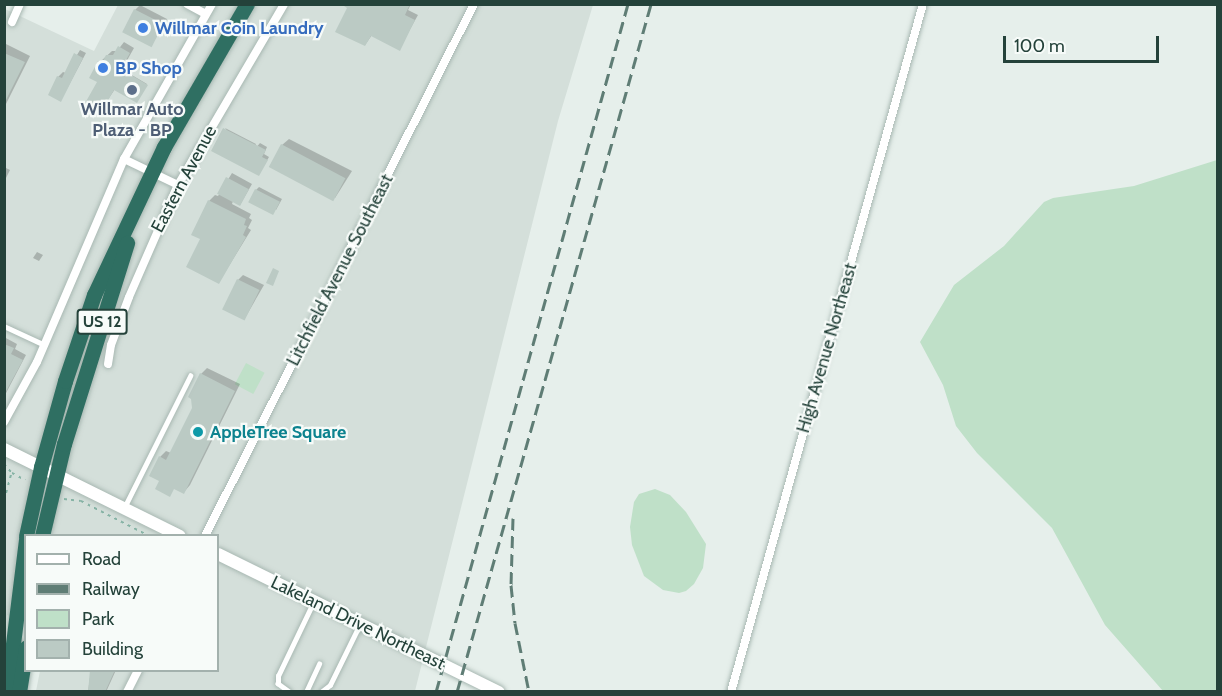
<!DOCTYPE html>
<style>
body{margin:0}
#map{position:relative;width:1222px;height:696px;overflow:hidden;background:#e6efeb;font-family:Cabin,sans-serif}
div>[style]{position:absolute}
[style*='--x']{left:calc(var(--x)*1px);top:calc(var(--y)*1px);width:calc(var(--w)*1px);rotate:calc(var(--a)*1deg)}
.built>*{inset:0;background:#d4dfda}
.green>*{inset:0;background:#bfe0c8;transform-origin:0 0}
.shadow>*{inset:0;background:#0003}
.building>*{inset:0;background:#bbcac4;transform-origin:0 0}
.path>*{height:1.5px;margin-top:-0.75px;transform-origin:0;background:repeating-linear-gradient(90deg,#86b3a5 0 3px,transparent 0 7.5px)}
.roads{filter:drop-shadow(0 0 2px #a8b8b2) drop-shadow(0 0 2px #a8b8b2)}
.lane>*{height:4.5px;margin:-2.25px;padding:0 2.25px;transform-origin:2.25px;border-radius:2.25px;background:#fff}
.street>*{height:8px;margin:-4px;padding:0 4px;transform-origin:4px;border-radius:4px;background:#fff}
.secondary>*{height:12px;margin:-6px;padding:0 6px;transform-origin:6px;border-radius:6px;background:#fff}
.highway>*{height:15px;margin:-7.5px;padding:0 7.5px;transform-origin:7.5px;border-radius:7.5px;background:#2f6f62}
.rail>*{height:3px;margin-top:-1.5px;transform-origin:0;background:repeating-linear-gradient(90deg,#5f7d75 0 12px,transparent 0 18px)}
.dots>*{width:16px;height:16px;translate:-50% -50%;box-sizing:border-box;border:3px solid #f7fbf9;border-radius:50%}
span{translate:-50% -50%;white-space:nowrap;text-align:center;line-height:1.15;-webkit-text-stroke:4.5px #f7fbf9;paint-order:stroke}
.shield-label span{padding:2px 4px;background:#f7fbf9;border:2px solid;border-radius:4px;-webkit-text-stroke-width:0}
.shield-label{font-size:16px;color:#24423a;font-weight:700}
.shop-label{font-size:18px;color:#366cbe;font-weight:700}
.left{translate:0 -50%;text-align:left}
.service-label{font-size:18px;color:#4e5e75;font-weight:700}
.street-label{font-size:18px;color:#24423a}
.culture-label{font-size:18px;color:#0d838f;font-weight:700}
.frame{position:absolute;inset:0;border:6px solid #24423a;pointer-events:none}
.legend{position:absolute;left:24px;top:534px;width:195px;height:138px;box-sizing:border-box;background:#f7fbf9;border:2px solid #a3b1ad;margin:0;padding:8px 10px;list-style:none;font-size:18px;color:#24423a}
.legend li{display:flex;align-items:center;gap:12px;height:30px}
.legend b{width:30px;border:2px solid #a3b1ad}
.scale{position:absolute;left:1003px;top:36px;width:156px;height:27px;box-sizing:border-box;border:3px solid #24423a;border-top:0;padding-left:8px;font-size:18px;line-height:21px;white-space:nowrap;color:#24423a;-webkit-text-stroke:4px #f7fbf9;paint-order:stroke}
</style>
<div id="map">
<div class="built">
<i style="clip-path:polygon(118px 5px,593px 5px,558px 121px,415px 691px,36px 691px,40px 671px,218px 670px,218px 536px,26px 536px,25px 624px,7px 615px,5px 636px,5px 9px,94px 51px)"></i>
</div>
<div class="green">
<i style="clip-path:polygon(1217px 160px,1217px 691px,1163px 691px,1105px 625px,1052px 528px,977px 453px,956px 426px,943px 385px,920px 342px,954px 285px,1004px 246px,1044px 202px,1053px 198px,1134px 186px)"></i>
<i style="left:246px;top:363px;width:21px;height:24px;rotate:28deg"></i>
<i style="clip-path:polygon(655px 489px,670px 495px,686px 512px,706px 544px,703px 568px,694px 584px,686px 591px,679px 593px,663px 590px,644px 576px,632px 545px,630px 527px,634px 502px,639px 494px)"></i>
</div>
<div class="shadow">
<i style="clip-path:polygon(345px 4px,411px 4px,408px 10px,418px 15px,399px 49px,372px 35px,365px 45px,349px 7px)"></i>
<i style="clip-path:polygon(140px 5px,167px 19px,151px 45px,135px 10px)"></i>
<i style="clip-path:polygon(124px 42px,134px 48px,125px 64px,128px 66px,125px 71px,147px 84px,138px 100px,115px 89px,99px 113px,100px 62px,112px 51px,117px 51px)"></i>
<i style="clip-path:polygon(4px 43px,30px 56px,4px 108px)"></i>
<i style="clip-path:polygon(80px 50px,86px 53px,61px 100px,58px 77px,63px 72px,66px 73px)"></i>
<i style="clip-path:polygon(225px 128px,256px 144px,254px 150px,260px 143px,267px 147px,264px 154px,269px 157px,259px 174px)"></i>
<i style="clip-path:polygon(289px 139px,352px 171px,335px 198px,282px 145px)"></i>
<i style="clip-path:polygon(4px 167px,10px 170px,4px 182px)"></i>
<i style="clip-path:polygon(232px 173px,252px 184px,240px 205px,233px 201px,232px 204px,251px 214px,249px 218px,252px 220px,248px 228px,251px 230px,219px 282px,202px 238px,209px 201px,215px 195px,218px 196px)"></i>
<i style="clip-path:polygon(259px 187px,282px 199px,276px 210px,256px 190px)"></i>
<i style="clip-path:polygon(37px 252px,43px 255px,39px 261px,33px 258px)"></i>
<i style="clip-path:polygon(243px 275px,264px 285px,245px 318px,238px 280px)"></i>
<i style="clip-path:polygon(4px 337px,17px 344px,15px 349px,26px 355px,4px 397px)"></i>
<i style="clip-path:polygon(207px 368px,240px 384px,190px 485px,184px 492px,160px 482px,160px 457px,166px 451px,171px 453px,194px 408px,201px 374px)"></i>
<i style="clip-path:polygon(91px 670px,116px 670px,106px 692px,88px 692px)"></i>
</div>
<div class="building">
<i style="clip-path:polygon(341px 4px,410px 4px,405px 15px,415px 20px,400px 51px,371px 36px,365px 46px,335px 32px,347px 8px)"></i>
<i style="left:134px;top:9px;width:33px;height:26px;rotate:27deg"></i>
<i style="clip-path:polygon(118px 46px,130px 53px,121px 69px,148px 85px,137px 103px,114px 90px,100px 114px,84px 105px,97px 82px,89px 78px,98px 61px,102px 63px,106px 55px,113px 55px)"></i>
<i style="clip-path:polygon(4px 53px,25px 62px,4px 104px)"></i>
<i style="clip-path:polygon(74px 53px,83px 58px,61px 102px,48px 95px,57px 76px,62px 78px)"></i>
<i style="clip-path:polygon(223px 128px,266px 150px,262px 157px,268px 160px,259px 176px,211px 151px)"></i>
<i style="left:281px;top:144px;width:73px;height:26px;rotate:28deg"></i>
<i style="left:226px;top:177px;width:26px;height:19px;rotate:28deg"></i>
<i style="left:255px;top:189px;width:28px;height:15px;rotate:27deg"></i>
<i style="clip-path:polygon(208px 200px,246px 219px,244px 225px,247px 226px,243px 235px,246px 237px,219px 284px,186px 267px,200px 239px,191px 235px)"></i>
<i style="clip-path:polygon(273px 268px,279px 271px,273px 286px,266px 283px)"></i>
<i style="left:237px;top:279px;width:25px;height:34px;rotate:26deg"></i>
<i style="clip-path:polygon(4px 344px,14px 348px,11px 354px,23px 360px,4px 395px)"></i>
<i style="clip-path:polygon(200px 373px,235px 391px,184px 494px,174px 489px,170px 497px,155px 489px,159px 481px,149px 476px,159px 456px,166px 460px,192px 408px,191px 399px,188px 397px)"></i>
<i style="clip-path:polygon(90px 670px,115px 670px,105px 692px,88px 692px)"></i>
</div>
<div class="path">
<i style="--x:4;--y:464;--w:12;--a:48"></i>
<i style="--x:12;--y:473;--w:15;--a:28"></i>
<i style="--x:64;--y:499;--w:17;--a:7"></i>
<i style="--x:81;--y:501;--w:76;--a:27.2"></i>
<i style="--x:4;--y:500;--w:27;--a:-75"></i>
</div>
<div class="roads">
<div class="lane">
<i style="--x:4;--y:326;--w:45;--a:24.9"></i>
<i style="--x:124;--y:508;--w:148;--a:-63.4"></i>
<i style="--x:289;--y:692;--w:14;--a:-144"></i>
<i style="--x:278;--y:684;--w:8;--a:-90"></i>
<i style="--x:278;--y:676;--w:81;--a:-64.4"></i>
<i style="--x:306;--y:692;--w:31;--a:-65"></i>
<i style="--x:321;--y:692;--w:11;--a:-38"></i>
<i style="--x:330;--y:685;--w:66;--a:-63.8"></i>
</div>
<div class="street">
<i style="--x:187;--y:4;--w:21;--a:28"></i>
<i style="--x:12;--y:22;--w:20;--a:-66"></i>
<i style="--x:124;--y:159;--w:60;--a:25.7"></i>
<i style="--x:108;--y:364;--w:19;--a:-81"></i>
<i style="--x:111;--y:345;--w:51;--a:-69.4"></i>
<i style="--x:129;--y:297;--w:122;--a:-66.4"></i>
<i style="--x:178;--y:185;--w:210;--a:-59.6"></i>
<i style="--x:4;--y:422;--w:68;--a:-61.2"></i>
<i style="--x:37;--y:362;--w:221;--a:-66.8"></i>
<i style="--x:124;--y:159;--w:178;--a:-60.4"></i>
<i style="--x:205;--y:536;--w:596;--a:-63.18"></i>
<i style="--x:127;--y:692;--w:25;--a:-63"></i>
<i style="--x:731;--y:692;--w:714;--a:-74.41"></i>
</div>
<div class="secondary">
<i style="--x:4;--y:449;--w:196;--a:26.3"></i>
<i style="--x:218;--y:554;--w:313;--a:26.2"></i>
</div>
<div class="highway">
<i style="--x:26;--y:536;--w:71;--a:-77.7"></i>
<i style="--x:41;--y:467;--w:89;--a:-74.4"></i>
<i style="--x:65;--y:381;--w:91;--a:-71.4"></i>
<i style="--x:94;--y:295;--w:164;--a:-64.7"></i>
<i style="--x:164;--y:147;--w:165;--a:-59.9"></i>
<i style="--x:42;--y:536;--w:95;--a:-76.6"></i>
<i style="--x:64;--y:444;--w:211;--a:-72.6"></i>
<i style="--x:7;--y:692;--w:153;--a:-82.9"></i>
<i style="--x:19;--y:692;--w:45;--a:-81"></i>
</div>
</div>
<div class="rail">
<i style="--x:513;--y:518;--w:67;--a:91.7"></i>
<i style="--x:511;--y:585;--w:38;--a:84"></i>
<i style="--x:515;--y:623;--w:70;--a:78.5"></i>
<i style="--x:436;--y:692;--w:714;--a:-74.41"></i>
<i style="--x:457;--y:692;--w:715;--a:-74.25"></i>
</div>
<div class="dots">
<i style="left:143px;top:28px;background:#3f7fe0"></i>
<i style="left:103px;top:68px;background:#3f7fe0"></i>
<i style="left:132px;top:90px;background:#5c6f8a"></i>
<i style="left:198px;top:432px;background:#0f9aa8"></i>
</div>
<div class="shield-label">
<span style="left:102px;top:322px">US 12</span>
</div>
<div class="shop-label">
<span class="left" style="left:155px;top:28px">Willmar Coin Laundry</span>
<span class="left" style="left:115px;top:68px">BP Shop</span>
</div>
<div class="service-label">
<span style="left:132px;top:120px">Willmar Auto<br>Plaza - BP</span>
</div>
<div class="street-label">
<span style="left:184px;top:179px;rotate:-62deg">Eastern Avenue</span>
<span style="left:340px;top:270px;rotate:-63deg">Litchfield Avenue Southeast</span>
<span style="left:827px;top:348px;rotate:-74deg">High Avenue Northeast</span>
<span style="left:358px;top:623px;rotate:26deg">Lakeland Drive Northeast</span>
</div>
<div class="culture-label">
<span class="left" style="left:210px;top:432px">AppleTree Square</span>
</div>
<div class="frame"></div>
<ul class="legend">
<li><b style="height:8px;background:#fff"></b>Road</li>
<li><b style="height:8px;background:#5f7d75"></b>Railway</li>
<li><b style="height:16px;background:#bfe0c8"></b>Park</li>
<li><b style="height:16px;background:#bbcac4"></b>Building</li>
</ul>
<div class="scale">100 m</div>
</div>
